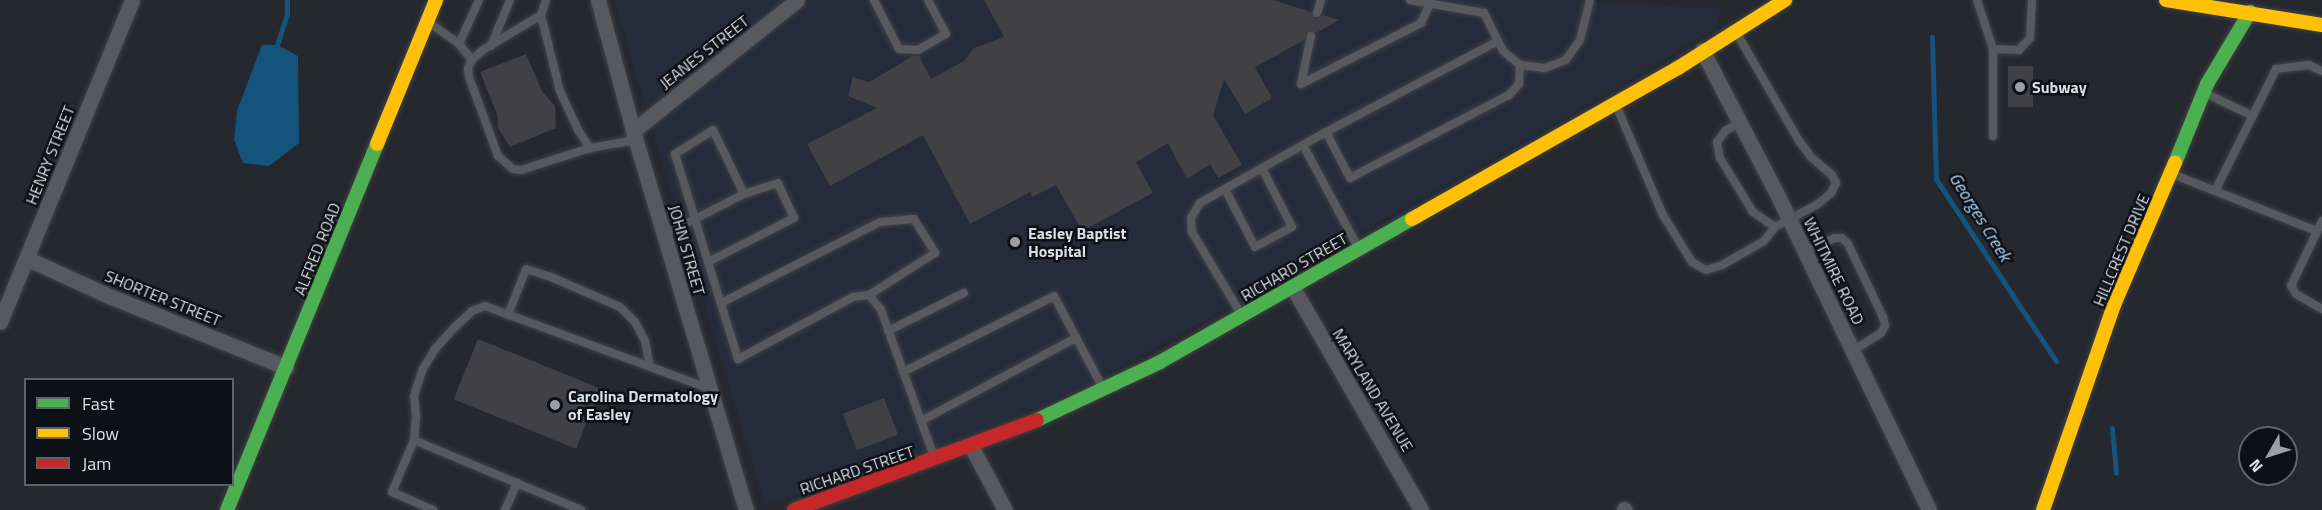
<!DOCTYPE html>
<style>
body{margin:0}
#map{position:relative;width:2322px;height:510px;overflow:hidden;background:#25282e;font-family:"Titillium Web",sans-serif}
div>[style]{position:absolute}
[style*='--x']{left:calc(var(--x)*1px);top:calc(var(--y)*1px);width:calc(var(--w)*1px);rotate:calc(var(--a)*1deg)}
.built>*{inset:0;background:#242c3b}
.water>*{inset:0;background:#13537c}
.stream>*{height:5px;margin:-2.5px;padding:0 2.5px;transform-origin:2.5px;border-radius:2.5px;background:#13537c}
.building>*{inset:0;background:#414045;transform-origin:0 0}
.roads{filter:drop-shadow(0 0 2px #404348) drop-shadow(0 0 2px #404348)}
.lane>*{height:8px;margin:-4px;padding:0 4px;transform-origin:4px;border-radius:4px;background:#57595e}
.street>*{height:15px;margin:-7.5px;padding:0 7.5px;transform-origin:7.5px;border-radius:7.5px;background:#57595e}
.fast>*{height:14px;margin:-7px;padding:0 7px;transform-origin:7px;border-radius:7px;background:#4caf50}
.slow>*{height:14px;margin:-7px;padding:0 7px;transform-origin:7px;border-radius:7px;background:#ffc107}
.jam>*{height:14px;margin:-7px;padding:0 7px;transform-origin:7px;border-radius:7px;background:#c62828}
.dots>*{width:16px;height:16px;translate:-50% -50%;box-sizing:border-box;border:3px solid #0d1015;border-radius:50%}
span{translate:-50% -50%;white-space:nowrap;text-align:center;line-height:1.15;-webkit-text-stroke:5px #0d1015;paint-order:stroke}
.street-label{font-size:16px;color:#dbdfe7}
.poi-label{font-size:16px;color:#dbdfe7;font-weight:700}
.left{translate:0 -50%;text-align:left}
.water-label{font-size:18px;color:#a8cfef;font-style:italic}
.legend{position:absolute;left:24px;top:378px;width:210px;height:108px;box-sizing:border-box;background:#0d1015;border:2px solid #5f6369;margin:0;padding:8px 10px;list-style:none;font-size:18px;color:#dbdfe7}
.legend li{display:flex;align-items:center;gap:12px;height:30px}
.legend b{width:30px;border:2px solid #5f6369}
.north{position:absolute;left:2238px;top:426px;width:60px;height:60px;box-sizing:border-box;background:#0d1015;border:2px solid #5f6369;border-radius:50%;rotate:231deg;font-size:16px;font-weight:700;line-height:24px;text-align:center;color:#dbdfe7}
.north::after{content:'';display:block;margin:auto;width:21px;height:27px;background:#9b9fa6;clip-path:polygon(50% 0,100% 100%,50% 72%,0 100%)}
</style>
<div id="map">
<div class="built">
<i style="clip-path:polygon(614px 0,1564px 0,1720px 9px,1717px 27px,1609px 93px,1078px 391px,950px 442px,765px 505px)"></i>
</div>
<div class="water">
<i style="clip-path:polygon(262px 45px,277px 45px,298px 56px,299px 143px,269px 166px,243px 163px,234px 140px,237px 111px)"></i>
</div>
<div class="stream">
<i style="--x:1932;--y:37;--w:142;--a:88.4"></i>
<i style="--x:1936;--y:179;--w:218;--a:56.6"></i>
<i style="--x:277;--y:45;--w:32;--a:-72"></i>
<i style="--x:287;--y:15;--w:15;--a:-90"></i>
<i style="--x:2112;--y:428;--w:45;--a:84.9"></i>
</div>
<div class="building">
<i style="clip-path:polygon(984px 0,1273px 0,1311px 12px,1316px 19px,1323px 15px,1339px 20px,1316px 33px,1309px 31px,1304px 40px,1255px 67px,1272px 98px,1245px 114px,1224px 79px,1213px 115px,1242px 165px,1218px 178px,1210px 164px,1187px 179px,1168px 143px,1136px 162px,1153px 193px,1082px 231px,1056px 185px,1032px 197px,1030px 192px,970px 224px,923px 135px,830px 186px,807px 144px,877px 108px,848px 96px,853px 77px,869px 82px,913px 56px,919px 56px,931px 79px,964px 61px,974px 48px,1004px 37px)"></i>
<i style="clip-path:polygon(526px 54px,542px 91px,555px 106px,556px 128px,510px 147px,498px 128px,497px 114px,480px 72px)"></i>
<i style="left:2008px;top:66px;width:25px;height:41px"></i>
<i style="left:478px;top:339px;width:132px;height:65px;rotate:22deg"></i>
<i style="left:884px;top:398px;width:39px;height:44px;rotate:69deg"></i>
</div>
<div class="roads">
<div class="lane">
<i style="--x:546;--y:0;--w:16;--a:108"></i>
<i style="--x:541;--y:15;--w:68;--a:148.9"></i>
<i style="--x:483;--y:50;--w:15;--a:138"></i>
<i style="--x:472;--y:60;--w:9;--a:117"></i>
<i style="--x:468;--y:68;--w:9;--a:84"></i>
<i style="--x:469;--y:77;--w:84;--a:69.8"></i>
<i style="--x:498;--y:156;--w:20;--a:41"></i>
<i style="--x:513;--y:169;--w:8;--a:7"></i>
<i style="--x:521;--y:170;--w:72;--a:-17.7"></i>
<i style="--x:590;--y:148;--w:47;--a:-9.9"></i>
<i style="--x:874;--y:0;--w:55;--a:63"></i>
<i style="--x:899;--y:49;--w:19;--a:3"></i>
<i style="--x:918;--y:50;--w:32;--a:-30"></i>
<i style="--x:946;--y:34;--w:38;--a:-118"></i>
<i style="--x:1410;--y:0;--w:75;--a:10"></i>
<i style="--x:1484;--y:13;--w:42;--a:63.4"></i>
<i style="--x:1503;--y:51;--w:22;--a:39"></i>
<i style="--x:1520;--y:65;--w:25;--a:7"></i>
<i style="--x:1545;--y:68;--w:22;--a:-21"></i>
<i style="--x:1566;--y:60;--w:24;--a:-55"></i>
<i style="--x:1580;--y:40;--w:41;--a:-76"></i>
<i style="--x:1977;--y:0;--w:52;--a:71.9"></i>
<i style="--x:1993;--y:49;--w:26;--a:2"></i>
<i style="--x:2019;--y:50;--w:16;--a:-47"></i>
<i style="--x:2030;--y:38;--w:38;--a:-87"></i>
<i style="--x:1317;--y:13;--w:14;--a:-73"></i>
<i style="--x:541;--y:15;--w:78;--a:76"></i>
<i style="--x:560;--y:91;--w:43;--a:65.2"></i>
<i style="--x:578;--y:130;--w:22;--a:56"></i>
<i style="--x:428;--y:22;--w:38;--a:35"></i>
<i style="--x:459;--y:44;--w:21;--a:51"></i>
<i style="--x:1736;--y:32;--w:126;--a:60"></i>
<i style="--x:1799;--y:141;--w:20;--a:53"></i>
<i style="--x:1811;--y:157;--w:28;--a:41"></i>
<i style="--x:1832;--y:175;--w:9;--a:63"></i>
<i style="--x:1836;--y:183;--w:11;--a:117"></i>
<i style="--x:1831;--y:193;--w:17;--a:140"></i>
<i style="--x:1818;--y:204;--w:49;--a:151.9"></i>
<i style="--x:1775;--y:227;--w:27;--a:-146"></i>
<i style="--x:1753;--y:212;--w:63;--a:-121.4"></i>
<i style="--x:1720;--y:158;--w:16;--a:-101"></i>
<i style="--x:1717;--y:142;--w:14;--a:-54"></i>
<i style="--x:1725;--y:131;--w:17;--a:-31"></i>
<i style="--x:1311;--y:36;--w:49;--a:101.8"></i>
<i style="--x:1301;--y:84;--w:135;--a:-26.9"></i>
<i style="--x:1421;--y:23;--w:21;--a:-65"></i>
<i style="--x:1498;--y:41;--w:195;--a:152.1"></i>
<i style="--x:1326;--y:132;--w:52;--a:62.4"></i>
<i style="--x:1350;--y:178;--w:179;--a:-27.6"></i>
<i style="--x:1509;--y:95;--w:15;--a:-48"></i>
<i style="--x:1519;--y:84;--w:19;--a:-87"></i>
<i style="--x:459;--y:44;--w:48;--a:-65.6"></i>
<i style="--x:491;--y:46;--w:50;--a:-67.6"></i>
<i style="--x:1993;--y:49;--w:87;--a:90"></i>
<i style="--x:2205;--y:93;--w:53;--a:25.6"></i>
<i style="--x:1616;--y:105;--w:120;--a:66.9"></i>
<i style="--x:1663;--y:215;--w:55;--a:58.3"></i>
<i style="--x:1692;--y:262;--w:16;--a:30"></i>
<i style="--x:1706;--y:270;--w:17;--a:-17"></i>
<i style="--x:1722;--y:265;--w:48;--a:-29.7"></i>
<i style="--x:1764;--y:241;--w:18;--a:-52"></i>
<i style="--x:1303;--y:145;--w:116;--a:61.7"></i>
<i style="--x:2172;--y:174;--w:156;--a:21.5"></i>
<i style="--x:1225;--y:189;--w:65;--a:62.7"></i>
<i style="--x:1255;--y:247;--w:42;--a:-28.4"></i>
<i style="--x:1292;--y:227;--w:66;--a:-117"></i>
<i style="--x:2215;--y:191;--w:136;--a:-63.4"></i>
<i style="--x:2276;--y:69;--w:33;--a:-7"></i>
<i style="--x:2309;--y:65;--w:14;--a:25"></i>
<i style="--x:2322;--y:221;--w:72;--a:115.5"></i>
<i style="--x:2291;--y:286;--w:9;--a:58"></i>
<i style="--x:2296;--y:294;--w:30;--a:30"></i>
<i style="--x:664;--y:234;--w:34;--a:-26"></i>
<i style="--x:695;--y:219;--w:55;--a:-27"></i>
<i style="--x:744;--y:194;--w:71;--a:-115.8"></i>
<i style="--x:713;--y:130;--w:45;--a:147.7"></i>
<i style="--x:675;--y:154;--w:68;--a:72.9"></i>
<i style="--x:695;--y:219;--w:45;--a:73.2"></i>
<i style="--x:708;--y:262;--w:102;--a:72.8"></i>
<i style="--x:738;--y:359;--w:131;--a:-28.3"></i>
<i style="--x:853;--y:297;--w:16;--a:-7"></i>
<i style="--x:869;--y:295;--w:19;--a:51"></i>
<i style="--x:881;--y:310;--w:158;--a:70.1"></i>
<i style="--x:1804;--y:251;--w:33;--a:-23"></i>
<i style="--x:1834;--y:238;--w:8;--a:0"></i>
<i style="--x:1842;--y:238;--w:8;--a:45"></i>
<i style="--x:1848;--y:244;--w:81;--a:64.4"></i>
<i style="--x:1883;--y:317;--w:9;--a:77"></i>
<i style="--x:1885;--y:326;--w:8;--a:120"></i>
<i style="--x:1881;--y:333;--w:34;--a:148"></i>
<i style="--x:708;--y:262;--w:97;--a:-27.1"></i>
<i style="--x:794;--y:218;--w:38;--a:-115"></i>
<i style="--x:778;--y:183;--w:36;--a:162"></i>
<i style="--x:721;--y:303;--w:178;--a:-27"></i>
<i style="--x:880;--y:222;--w:34;--a:-5"></i>
<i style="--x:914;--y:219;--w:40;--a:58"></i>
<i style="--x:935;--y:253;--w:78;--a:147.5"></i>
<i style="--x:1241;--y:314;--w:96;--a:-120.9"></i>
<i style="--x:1192;--y:232;--w:14;--a:-94"></i>
<i style="--x:1191;--y:218;--w:17;--a:-59"></i>
<i style="--x:1200;--y:203;--w:145;--a:-29.4"></i>
<i style="--x:508;--y:315;--w:49;--a:-68.6"></i>
<i style="--x:526;--y:269;--w:26;--a:18"></i>
<i style="--x:551;--y:277;--w:75;--a:23.5"></i>
<i style="--x:620;--y:307;--w:21;--a:45"></i>
<i style="--x:635;--y:322;--w:21;--a:62"></i>
<i style="--x:645;--y:341;--w:25;--a:79"></i>
<i style="--x:888;--y:331;--w:85;--a:-26.6"></i>
<i style="--x:903;--y:372;--w:169;--a:-26.7"></i>
<i style="--x:1054;--y:296;--w:104;--a:62"></i>
<i style="--x:921;--y:421;--w:176;--a:-28.2"></i>
<i style="--x:414;--y:440;--w:56;--a:112.9"></i>
<i style="--x:392;--y:492;--w:45;--a:23.7"></i>
<i style="--x:505;--y:510;--w:30;--a:-66"></i>
<i style="--x:581;--y:510;--w:181;--a:-157.3"></i>
<i style="--x:414;--y:440;--w:23;--a:-85"></i>
<i style="--x:416;--y:417;--w:21;--a:-95"></i>
<i style="--x:414;--y:396;--w:28;--a:-72"></i>
<i style="--x:423;--y:369;--w:23;--a:-59"></i>
<i style="--x:435;--y:349;--w:30;--a:-48"></i>
<i style="--x:455;--y:327;--w:23;--a:-43"></i>
<i style="--x:472;--y:311;--w:14;--a:-21"></i>
<i style="--x:485;--y:306;--w:238;--a:20.2"></i>
</div>
<div class="street">
<i style="--x:598;--y:0;--w:136;--a:75"></i>
<i style="--x:633;--y:131;--w:395;--a:73.4"></i>
<i style="--x:1702;--y:50;--w:165;--a:62.5"></i>
<i style="--x:1778;--y:196;--w:348;--a:64.3"></i>
<i style="--x:633;--y:131;--w:210;--a:-38.6"></i>
<i style="--x:28;--y:259;--w:89;--a:24.6"></i>
<i style="--x:109;--y:296;--w:191;--a:21.9"></i>
<i style="--x:1293;--y:288;--w:256;--a:60"></i>
<i style="--x:0;--y:322;--w:348;--a:-67.7"></i>
<i style="--x:971;--y:446;--w:72;--a:62"></i>
<i style="--x:1624;--y:509;--w:1;--a:45"></i>
</div>
<div class="fast">
<i style="--x:2175;--y:163;--w:85;--a:-67.9"></i>
<i style="--x:2207;--y:84;--w:84;--a:-59.2"></i>
<i style="--x:1037;--y:420;--w:136;--a:-25.2"></i>
<i style="--x:1160;--y:362;--w:290;--a:-29.6"></i>
<i style="--x:227;--y:510;--w:396;--a:-67.7"></i>
</div>
<div class="slow">
<i style="--x:2166;--y:0;--w:158;--a:9.1"></i>
<i style="--x:377;--y:144;--w:156;--a:-67.7"></i>
<i style="--x:1412;--y:219;--w:306;--a:-29.6"></i>
<i style="--x:1678;--y:68;--w:127;--a:-32.4"></i>
<i style="--x:2043;--y:510;--w:217;--a:-70.9"></i>
<i style="--x:2114;--y:305;--w:155;--a:-66.8"></i>
</div>
<div class="jam">
<i style="--x:794;--y:510;--w:259;--a:-20.3"></i>
</div>
</div>
<div class="dots">
<i style="left:2020px;top:87px;background:#9b9fa6"></i>
<i style="left:1015px;top:242px;background:#9b9fa6"></i>
<i style="left:555px;top:405px;background:#9b9fa6"></i>
</div>
<div class="street-label">
<span style="left:704px;top:52px;rotate:-38deg">JEANES STREET</span>
<span style="left:50px;top:155px;rotate:-68deg">HENRY STREET</span>
<span style="left:317px;top:249px;rotate:-68deg">ALFRED ROAD</span>
<span style="left:687px;top:250px;rotate:74deg">JOHN STREET</span>
<span style="left:2121px;top:250px;rotate:-67deg">HILLCREST DRIVE</span>
<span style="left:1294px;top:267px;rotate:-30deg">RICHARD STREET</span>
<span style="left:1834px;top:271px;rotate:64deg">WHITMIRE ROAD</span>
<span style="left:163px;top:298px;rotate:22deg">SHORTER STREET</span>
<span style="left:1373px;top:390px;rotate:59deg">MARYLAND AVENUE</span>
<span style="left:857px;top:470px;rotate:-19deg">RICHARD STREET</span>
</div>
<div class="poi-label">
<span class="left" style="left:2032px;top:87px">Subway</span>
<span class="left" style="left:1028px;top:242px">Easley Baptist<br>Hospital</span>
<span class="left" style="left:568px;top:405px">Carolina Dermatology<br>of Easley</span>
</div>
<div class="water-label">
<span style="left:1980px;top:217px;rotate:58deg">Georges Creek</span>
</div>
<ul class="legend">
<li><b style="height:8px;background:#4caf50"></b>Fast</li>
<li><b style="height:8px;background:#ffc107"></b>Slow</li>
<li><b style="height:8px;background:#c62828"></b>Jam</li>
</ul>
<div class="north">N</div>
</div>
